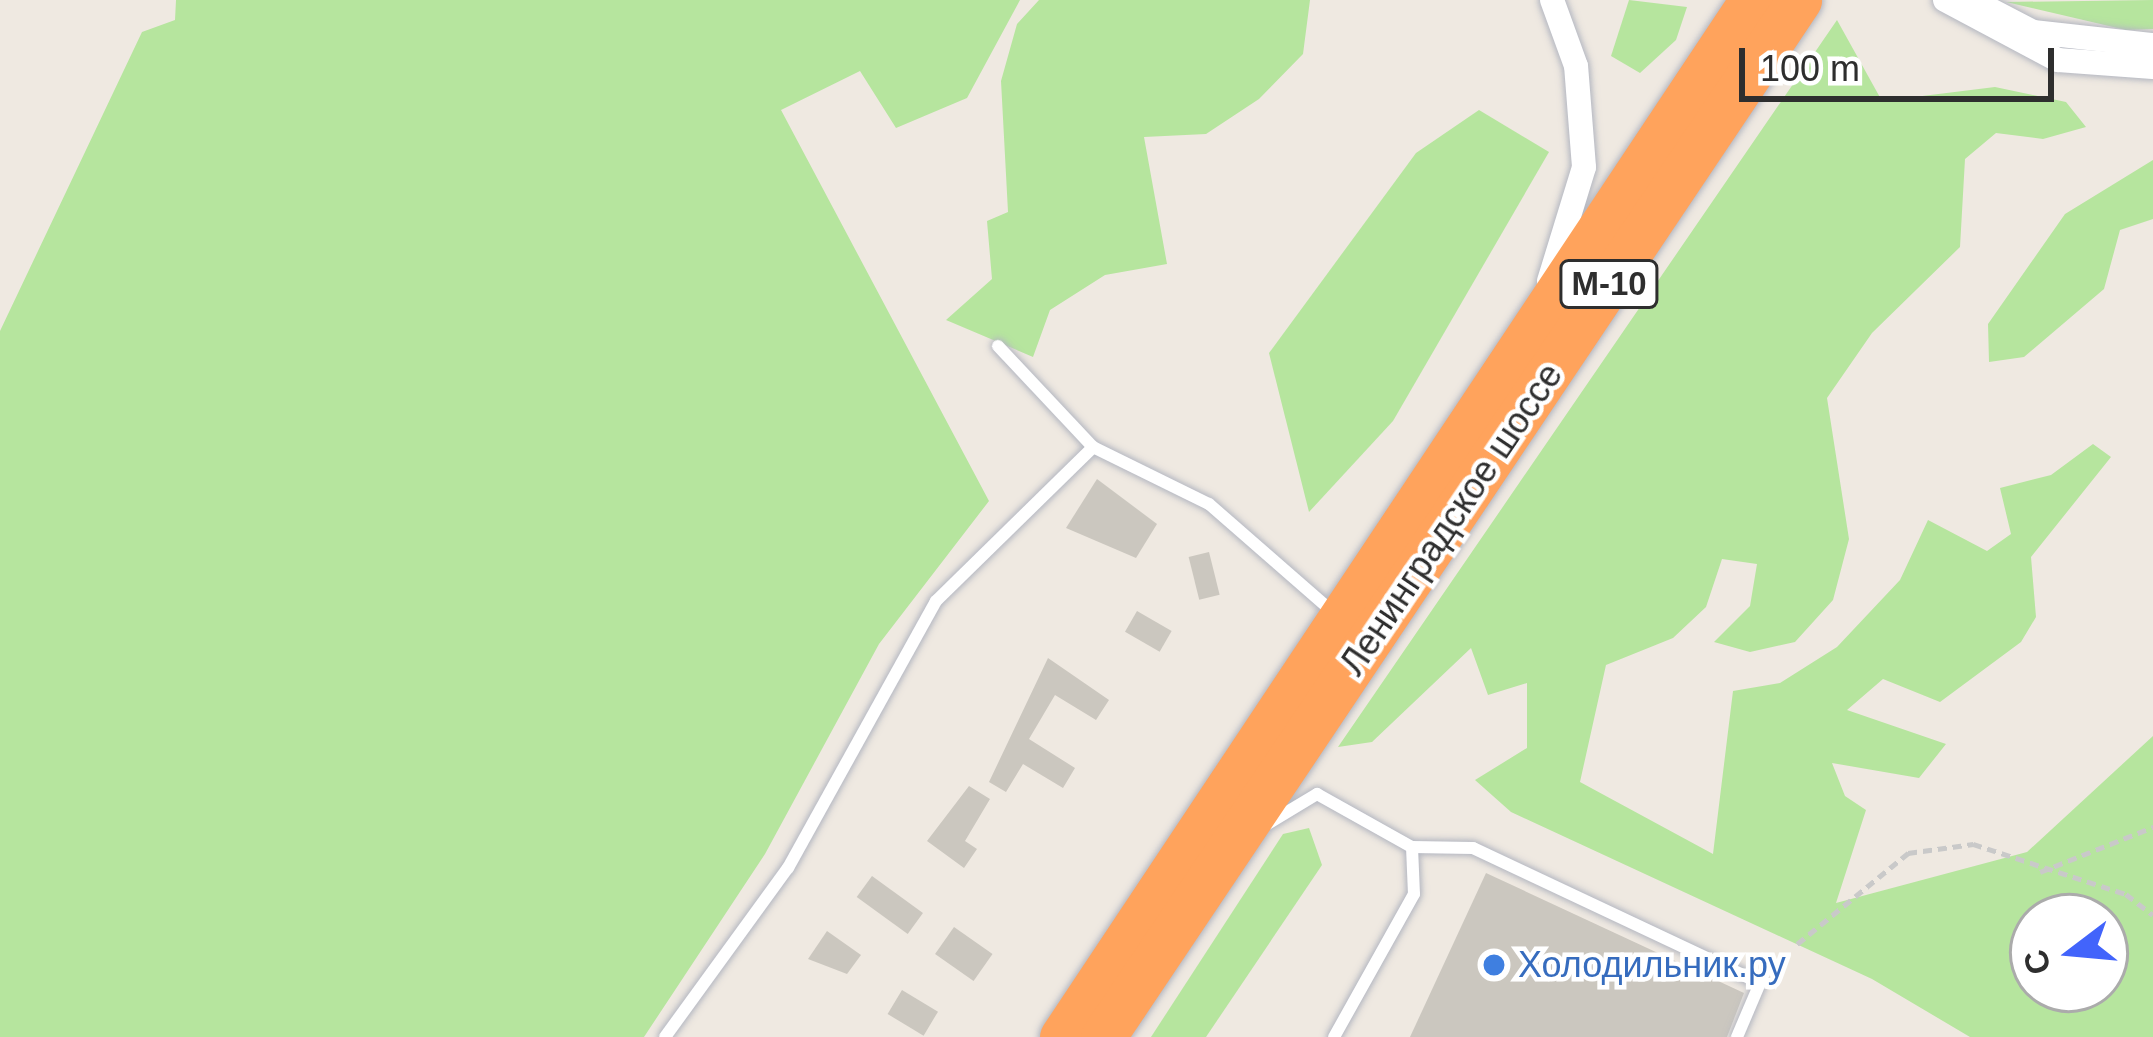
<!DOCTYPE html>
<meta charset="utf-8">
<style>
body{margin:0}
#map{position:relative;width:2153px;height:1037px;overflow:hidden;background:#efe9e1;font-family:Arial,sans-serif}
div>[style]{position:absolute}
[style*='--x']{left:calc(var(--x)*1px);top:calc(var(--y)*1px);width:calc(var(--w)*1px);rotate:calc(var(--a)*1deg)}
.green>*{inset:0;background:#b6e59e}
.building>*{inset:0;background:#cbc7bf;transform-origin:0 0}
.path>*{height:4.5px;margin-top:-2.25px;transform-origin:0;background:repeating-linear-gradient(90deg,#c9c9c9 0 9px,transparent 0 15px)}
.roads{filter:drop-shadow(0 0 3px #b4b7c1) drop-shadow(0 0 3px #b4b7c1)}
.lane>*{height:12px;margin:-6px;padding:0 6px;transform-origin:6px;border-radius:6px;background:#fff}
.street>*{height:24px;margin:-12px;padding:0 12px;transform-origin:12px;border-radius:12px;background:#fff}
.highway>*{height:45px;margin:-22.5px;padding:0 22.5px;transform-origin:22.5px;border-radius:22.5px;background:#ffa35c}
.dots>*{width:33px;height:33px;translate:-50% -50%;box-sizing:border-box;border:6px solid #fff;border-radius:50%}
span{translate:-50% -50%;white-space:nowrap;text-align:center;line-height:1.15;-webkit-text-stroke:9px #fff;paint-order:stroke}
.shield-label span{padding:3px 9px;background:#fff;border:3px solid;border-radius:9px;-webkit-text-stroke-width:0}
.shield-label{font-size:33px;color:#2e2e2e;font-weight:700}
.street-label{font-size:36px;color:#2e2e2e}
.shop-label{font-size:36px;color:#366cbe}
.left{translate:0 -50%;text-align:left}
.north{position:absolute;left:2009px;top:893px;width:120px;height:120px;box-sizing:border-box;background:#fff;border:3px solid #ababab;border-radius:50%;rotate:254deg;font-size:33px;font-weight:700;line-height:48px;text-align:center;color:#2e2e2e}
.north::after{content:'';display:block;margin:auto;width:42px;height:54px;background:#4264fb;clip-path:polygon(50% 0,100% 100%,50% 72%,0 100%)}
.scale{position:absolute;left:1739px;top:48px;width:315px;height:54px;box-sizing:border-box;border:6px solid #2e2e2e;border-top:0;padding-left:15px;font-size:36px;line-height:42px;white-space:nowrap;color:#2e2e2e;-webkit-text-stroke:9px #fff;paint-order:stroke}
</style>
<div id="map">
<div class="green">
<i style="clip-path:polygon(176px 0,1020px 0,967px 98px,896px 128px,860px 71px,781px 110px,989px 501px,879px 644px,765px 854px,644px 1037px,0 1037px,0 331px,142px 32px,175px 20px)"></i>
<i style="clip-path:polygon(1039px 0,1310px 0,1303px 54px,1259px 99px,1206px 134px,1144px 137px,1167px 264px,1105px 275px,1050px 310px,1033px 357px,946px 320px,992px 279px,987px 221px,1008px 212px,1001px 81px,1017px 24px)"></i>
<i style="clip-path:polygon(1629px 0,1687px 7px,1676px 40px,1640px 73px,1611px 56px)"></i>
<i style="clip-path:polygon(2153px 0,2153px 29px,2126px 30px,2006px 2px)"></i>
<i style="clip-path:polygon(evenodd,1837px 20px,1882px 101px,1995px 87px,2066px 102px,2086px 127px,2043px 139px,1996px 133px,1965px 159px,1960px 247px,1872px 333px,1827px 398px,1849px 539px,1833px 600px,1795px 642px,1750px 652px,1714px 642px,1750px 606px,1757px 564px,1722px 559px,1706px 607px,1673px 638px,1606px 665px,1580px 782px,1713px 854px,1733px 691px,1780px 683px,1837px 647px,1900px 580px,1928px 520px,1987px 551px,2011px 534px,2000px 488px,2051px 475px,2093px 444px,2111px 457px,2031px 557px,2036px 617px,2021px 642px,1940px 702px,1883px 679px,1847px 710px,1946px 744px,1919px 778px,1832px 763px,1845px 796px,1866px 810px,1836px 903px,2027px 852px,2153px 736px,2153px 1037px,1970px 1037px,1872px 979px,1511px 812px,1475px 780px,1527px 748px,1527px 683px,1488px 695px,1471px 648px,1372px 742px,1338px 747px,1837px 20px,2033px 917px,2105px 917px,2105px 989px,2033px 989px,2033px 917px)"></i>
<i style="clip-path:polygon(1479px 110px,1549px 152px,1393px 421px,1309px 512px,1269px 353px,1416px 153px)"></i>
<i style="clip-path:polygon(2153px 160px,2153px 219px,2120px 230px,2104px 289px,2024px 357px,1989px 362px,1988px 324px,2065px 214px)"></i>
<i style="clip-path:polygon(1309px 828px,1322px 865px,1206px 1037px,1151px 1037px,1283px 834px)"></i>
</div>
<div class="building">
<i style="clip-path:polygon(1097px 479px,1157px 524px,1136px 558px,1066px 528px)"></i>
<i style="left:1209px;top:552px;width:44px;height:21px;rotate:76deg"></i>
<i style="left:1137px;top:611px;width:40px;height:24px;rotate:30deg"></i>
<i style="clip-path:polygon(1048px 658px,1109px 700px,1096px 720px,1055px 695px,1029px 739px,1075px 768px,1063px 788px,1023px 764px,1006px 792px,989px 782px)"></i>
<i style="clip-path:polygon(969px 786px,990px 799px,965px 841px,977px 849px,964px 868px,927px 841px)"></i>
<i style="clip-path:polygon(1486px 873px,1744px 993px,1727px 1037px,1410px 1037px)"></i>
<i style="left:872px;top:876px;width:63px;height:26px;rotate:36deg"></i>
<i style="left:954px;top:927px;width:47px;height:33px;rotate:35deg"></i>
<i style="clip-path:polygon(827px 931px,861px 955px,847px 974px,808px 959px)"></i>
<i style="left:902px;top:990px;width:42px;height:28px;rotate:31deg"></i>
</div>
<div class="path">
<i style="--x:2040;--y:872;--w:122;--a:-21.7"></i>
<i style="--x:1797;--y:944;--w:144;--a:-39.3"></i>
<i style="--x:1908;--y:853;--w:66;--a:-7.9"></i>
<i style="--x:1973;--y:844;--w:161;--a:18.1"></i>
<i style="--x:2126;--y:894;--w:34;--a:38"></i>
</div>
<div class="roads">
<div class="lane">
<i style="--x:998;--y:346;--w:139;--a:46.8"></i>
<i style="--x:1093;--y:447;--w:129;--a:26.2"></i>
<i style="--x:1209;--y:504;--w:167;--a:41.1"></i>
<i style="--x:1259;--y:829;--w:68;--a:-31.1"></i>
<i style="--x:1317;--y:794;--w:109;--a:29.2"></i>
<i style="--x:1412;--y:847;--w:47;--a:87.6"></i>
<i style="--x:1414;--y:894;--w:164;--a:119.2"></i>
<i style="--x:1412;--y:847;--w:61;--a:0.9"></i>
<i style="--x:1473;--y:848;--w:317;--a:25.2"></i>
<i style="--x:1760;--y:983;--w:59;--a:113.1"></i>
<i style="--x:665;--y:1037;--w:209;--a:-54"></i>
<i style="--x:788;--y:868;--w:305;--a:-61"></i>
<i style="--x:936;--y:601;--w:220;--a:-44.4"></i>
</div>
<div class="street">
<i style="--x:1945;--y:0;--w:128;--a:28"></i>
<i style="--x:2058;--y:60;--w:95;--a:4.2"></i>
<i style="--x:1981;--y:5;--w:59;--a:27.4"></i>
<i style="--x:2033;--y:32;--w:121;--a:6.2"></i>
<i style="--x:1549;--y:281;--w:119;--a:-72.9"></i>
<i style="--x:1584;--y:167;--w:101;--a:-94.5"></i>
<i style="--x:1576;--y:66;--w:70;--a:-110"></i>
</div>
<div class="highway">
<i style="--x:1062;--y:1037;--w:1246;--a:-56.36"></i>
<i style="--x:1103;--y:1037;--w:1249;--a:-56.13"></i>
</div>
</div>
<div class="dots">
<i style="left:1494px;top:965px;background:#3f7fe0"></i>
</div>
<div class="shield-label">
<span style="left:1609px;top:284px">М-10</span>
</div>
<div class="street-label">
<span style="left:1451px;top:519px;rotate:-56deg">Ленинградское шоссе</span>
</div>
<div class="shop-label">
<span class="left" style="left:1518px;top:965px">Холодильник.ру</span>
</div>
<div class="north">С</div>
<div class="scale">100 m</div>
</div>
